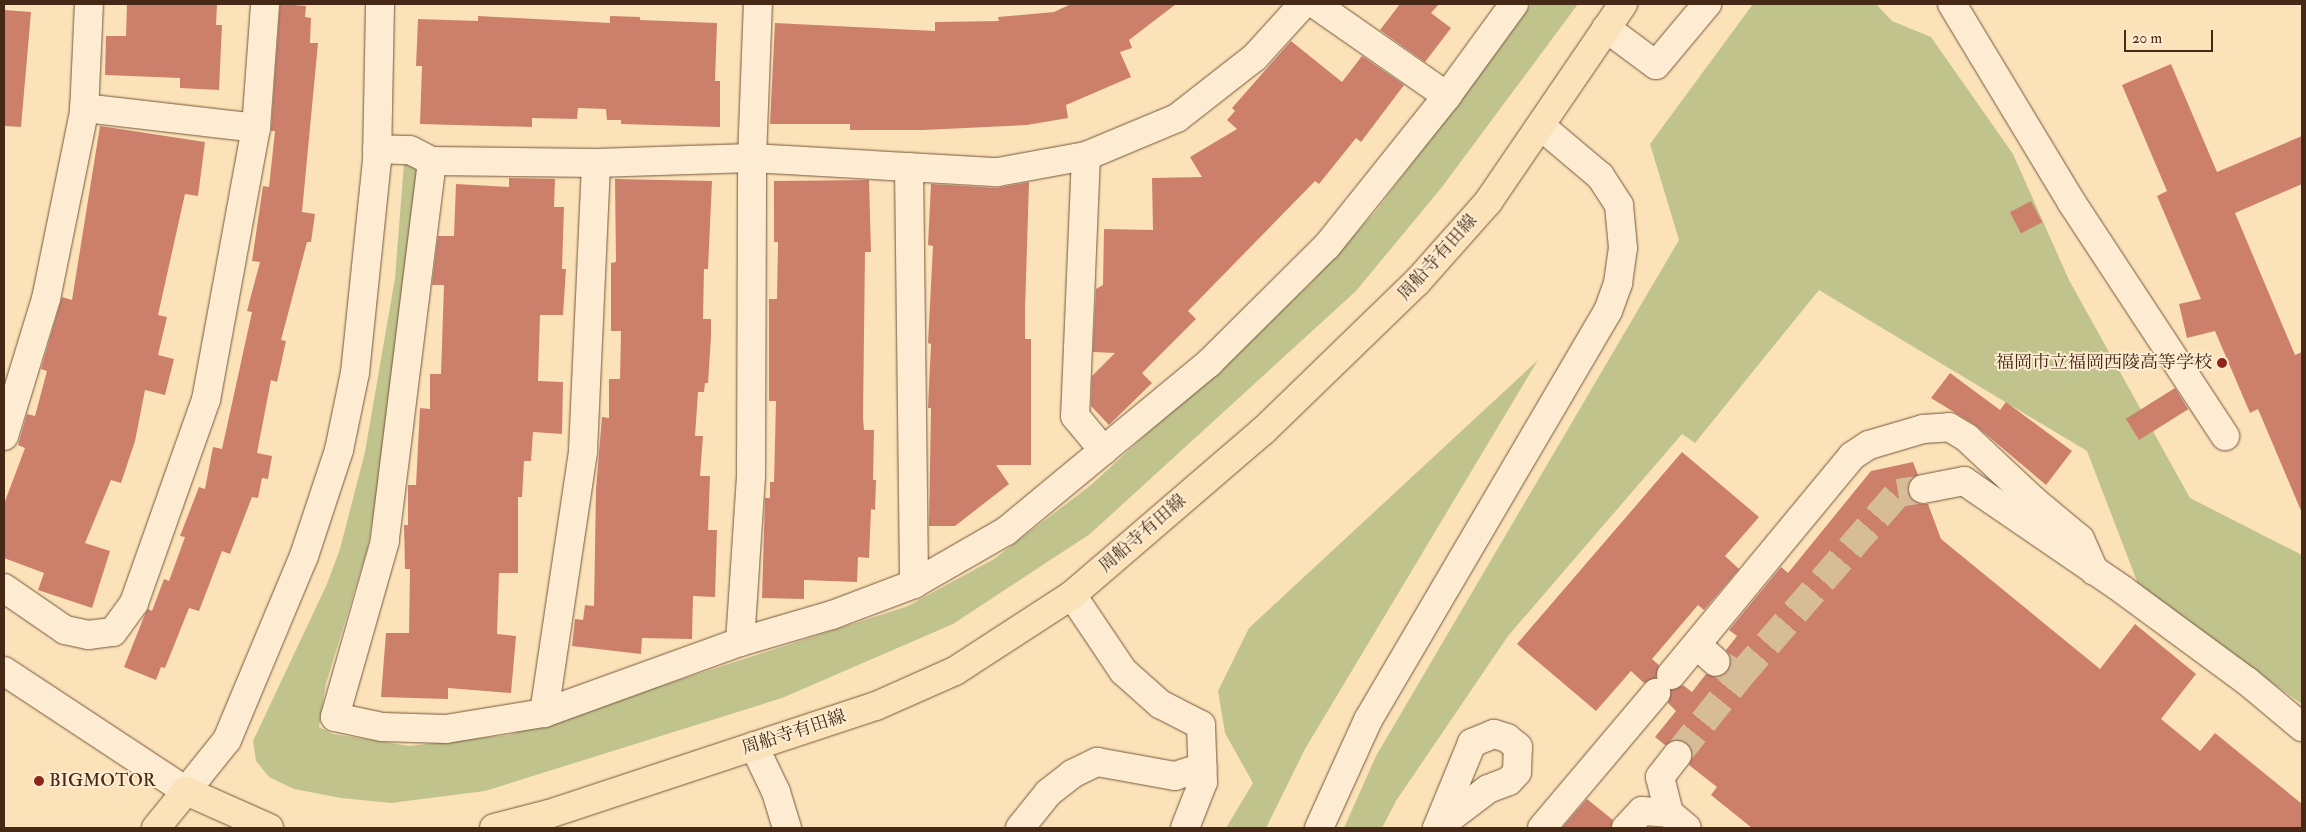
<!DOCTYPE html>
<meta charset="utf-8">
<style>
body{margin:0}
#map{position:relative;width:2306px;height:832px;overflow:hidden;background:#fce2b8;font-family:"IM FELL Double Pica","Noto Serif JP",serif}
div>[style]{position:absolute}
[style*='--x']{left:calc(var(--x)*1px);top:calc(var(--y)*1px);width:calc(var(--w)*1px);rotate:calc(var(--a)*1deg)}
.green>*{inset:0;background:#c1c38d}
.building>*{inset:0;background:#cc806c;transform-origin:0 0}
.minor-tunnel>*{height:28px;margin-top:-14px;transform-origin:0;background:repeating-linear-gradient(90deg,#d7bd97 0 28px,transparent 0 42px)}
.roads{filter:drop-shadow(0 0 1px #73563e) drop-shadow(0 0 1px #73563e)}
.minor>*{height:28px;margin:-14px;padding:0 14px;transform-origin:14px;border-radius:14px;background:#fdecd1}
.major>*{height:28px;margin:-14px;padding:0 14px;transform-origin:14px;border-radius:14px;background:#fce2b8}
.dots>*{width:14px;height:14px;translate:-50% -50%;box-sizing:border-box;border:2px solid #fdecd1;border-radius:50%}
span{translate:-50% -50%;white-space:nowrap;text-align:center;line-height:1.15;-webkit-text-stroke:4px #fdecd1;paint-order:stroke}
.street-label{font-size:18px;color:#452815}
.poi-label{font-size:18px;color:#452815}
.right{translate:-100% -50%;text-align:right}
.left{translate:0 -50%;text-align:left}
.frame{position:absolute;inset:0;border:5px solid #452815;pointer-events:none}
.scale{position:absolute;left:2124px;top:30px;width:89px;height:22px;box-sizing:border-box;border:2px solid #452815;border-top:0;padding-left:6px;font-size:15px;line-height:18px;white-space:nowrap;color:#452815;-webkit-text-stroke:4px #fdecd1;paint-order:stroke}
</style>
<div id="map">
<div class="green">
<i style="clip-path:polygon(1532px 4px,1578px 4px,1442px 187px,1356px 291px,1090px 534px,953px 624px,782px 698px,485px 791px,391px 803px,341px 798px,294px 789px,269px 777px,256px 761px,253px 741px,327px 584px,340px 549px,365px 452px,395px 278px,404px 163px,415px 163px,417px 176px,388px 426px,368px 547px,326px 684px,319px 727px,333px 734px,409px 746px,509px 735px,908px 606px,994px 559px,1091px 485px,1309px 285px,1376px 211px)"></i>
<i style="clip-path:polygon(1753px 4px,1876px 4px,1892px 21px,1931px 37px,2013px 154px,2069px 280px,2190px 498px,2302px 555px,2302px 704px,2140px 589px,2087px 451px,1819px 290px,1695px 443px,1682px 434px,1508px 636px,1396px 801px,1382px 828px,1344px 828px,1376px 756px,1679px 240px,1650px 144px)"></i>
<i style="clip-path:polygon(1538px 360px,1305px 749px,1266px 828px,1226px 828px,1253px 783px,1225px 733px,1218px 691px,1249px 628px)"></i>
</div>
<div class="building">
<i style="clip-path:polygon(127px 4px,217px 4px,216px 25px,222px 25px,219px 90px,180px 88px,180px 78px,105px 75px,106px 36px,126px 36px)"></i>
<i style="clip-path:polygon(280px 4px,306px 6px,305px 17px,311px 18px,310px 43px,318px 43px,302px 212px,315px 214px,311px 242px,307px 242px,281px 340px,286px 341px,277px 382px,271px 380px,257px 453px,272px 456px,268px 479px,262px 478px,258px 498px,252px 497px,230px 554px,222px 551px,199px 611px,189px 608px,165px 668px,161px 667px,156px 680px,124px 667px,145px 614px,148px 609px,152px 611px,164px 579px,169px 581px,185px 537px,180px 536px,199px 487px,205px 489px,213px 447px,222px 449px,252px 312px,247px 311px,260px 262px,252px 261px,263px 186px,269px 187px,275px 131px,271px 131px)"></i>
<i style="clip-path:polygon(1071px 4px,1176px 4px,1129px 40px,1132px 48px,1120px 52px,1131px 77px,1066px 105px,1068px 118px,1027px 125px,923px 130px,850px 130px,850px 124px,770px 124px,775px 23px,935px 31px,935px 22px,999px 21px,998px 17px,1054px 12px)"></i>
<i style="clip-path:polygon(1400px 4px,1439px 4px,1431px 13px,1451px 28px,1425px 62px,1380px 30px)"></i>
<i style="clip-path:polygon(4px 10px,31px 12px,21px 127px,4px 126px)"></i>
<i style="clip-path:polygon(478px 16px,610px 23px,610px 16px,640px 17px,640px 20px,717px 23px,715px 81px,720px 81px,720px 127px,621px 124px,621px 120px,607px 120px,606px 109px,578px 108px,577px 119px,532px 118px,532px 127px,420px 124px,422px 66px,416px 66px,418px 19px,478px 21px)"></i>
<i style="clip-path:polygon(1291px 41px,1342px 82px,1362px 56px,1404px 85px,1361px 142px,1356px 138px,1319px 184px,1315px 181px,1188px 311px,1196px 319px,1142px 373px,1152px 383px,1109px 425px,1091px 406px,1092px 376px,1115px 353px,1093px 352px,1096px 289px,1103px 285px,1104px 229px,1153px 230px,1152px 178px,1202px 177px,1190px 157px,1237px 129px,1227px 120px,1235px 111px,1232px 108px)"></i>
<i style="clip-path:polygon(2171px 64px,2217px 172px,2302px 136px,2302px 184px,2235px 213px,2295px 355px,2302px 352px,2302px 513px,2258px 409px,2250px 413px,2215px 331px,2187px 338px,2179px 304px,2201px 299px,2157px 196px,2167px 191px,2122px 85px)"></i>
<i style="clip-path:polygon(100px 126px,205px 142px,198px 196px,185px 194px,158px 315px,167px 317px,158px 355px,174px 359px,165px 395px,145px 390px,135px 441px,121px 483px,111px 480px,85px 543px,110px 551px,92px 608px,38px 590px,44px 573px,4px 558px,4px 504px,25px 448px,18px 445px,27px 414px,35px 416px,47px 371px,41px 369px,62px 297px,72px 300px)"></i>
<i style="clip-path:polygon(509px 178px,555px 179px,554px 207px,564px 207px,562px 269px,566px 269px,563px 315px,540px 315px,538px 381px,563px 382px,562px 434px,533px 432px,531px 461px,524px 461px,522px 497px,518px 497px,518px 573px,499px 573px,497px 634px,516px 636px,511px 693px,448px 688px,448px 699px,381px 697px,386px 633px,409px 633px,410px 569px,405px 569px,404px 525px,408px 525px,408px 485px,416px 485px,420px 408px,430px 409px,430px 374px,441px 374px,444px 285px,432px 285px,438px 236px,454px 236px,456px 184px,509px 187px)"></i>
<i style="clip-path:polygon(615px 179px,712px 181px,708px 269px,704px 269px,703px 319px,711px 319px,711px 337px,708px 383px,705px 383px,704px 392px,698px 392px,695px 436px,703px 436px,700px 476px,710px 476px,708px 530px,717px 530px,715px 597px,693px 596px,692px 639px,642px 638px,641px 654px,572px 646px,575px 619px,583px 620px,585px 605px,594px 606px,596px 489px,602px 417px,609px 418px,609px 379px,620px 379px,621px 331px,611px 331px,611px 263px,616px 262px)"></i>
<i style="clip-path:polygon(869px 180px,871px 252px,865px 252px,863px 418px,864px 430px,874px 430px,873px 480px,876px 480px,875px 510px,871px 509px,869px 558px,858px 557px,857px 582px,804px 580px,804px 599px,762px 598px,765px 498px,770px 498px,770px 482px,774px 482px,776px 401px,769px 401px,769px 299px,777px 299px,778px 242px,774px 242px,774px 181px)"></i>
<i style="clip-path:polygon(1029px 182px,1025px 310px,1025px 339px,1031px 339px,1031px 465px,996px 465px,1009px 484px,955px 526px,929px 526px,931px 408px,928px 408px,931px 344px,928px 343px,933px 246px,928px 245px,931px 184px,997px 188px)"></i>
<i style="left:2031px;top:201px;width:24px;height:24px;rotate:62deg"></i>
<i style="clip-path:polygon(1950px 373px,2000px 410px,2006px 402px,2072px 451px,2046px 485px,1975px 425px,1931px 398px)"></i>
<i style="left:2175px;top:388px;width:25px;height:58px;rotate:58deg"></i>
<i style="clip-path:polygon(1682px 452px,1759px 517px,1725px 556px,1739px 569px,1704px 610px,1698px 605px,1652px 659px,1659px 665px,1656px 678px,1644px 683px,1631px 671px,1596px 711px,1517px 644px)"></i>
<i style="clip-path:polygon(1913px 462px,1918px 475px,1908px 483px,1908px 492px,1917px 504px,1928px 504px,1941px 539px,2100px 669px,2135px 624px,2196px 674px,2161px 719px,2200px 751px,2215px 733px,2302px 804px,2302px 828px,1752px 828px,1711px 795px,1717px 787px,1689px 765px,1692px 757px,1687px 743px,1679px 740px,1665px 745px,1655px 737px,1676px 711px,1668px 703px,1671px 690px,1683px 685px,1692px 692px,1706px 674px,1720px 677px,1727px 673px,1731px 658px,1726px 650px,1737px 636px,1729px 630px,1781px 567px,1788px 573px,1871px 471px)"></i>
<i style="clip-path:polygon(1587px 799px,1613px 820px,1611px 828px,1562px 828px)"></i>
</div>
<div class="minor-tunnel">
<i style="--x:1716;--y:662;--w:28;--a:30"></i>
<i style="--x:1740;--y:676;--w:242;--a:-49.2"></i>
<i style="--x:1898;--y:493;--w:25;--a:-9"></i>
<i style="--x:1677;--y:755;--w:101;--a:-51.4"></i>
</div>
<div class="roads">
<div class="minor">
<i style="--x:1315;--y:4;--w:161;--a:34.9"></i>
<i style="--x:1952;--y:4;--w:232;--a:58.9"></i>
<i style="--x:2072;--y:203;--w:279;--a:56.7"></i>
<i style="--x:1606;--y:28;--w:62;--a:36.5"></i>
<i style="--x:1656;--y:65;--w:80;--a:-50.1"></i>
<i style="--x:84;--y:108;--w:173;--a:6.6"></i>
<i style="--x:377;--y:149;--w:33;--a:2"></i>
<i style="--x:410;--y:150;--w:25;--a:27"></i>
<i style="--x:432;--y:161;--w:164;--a:0.7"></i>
<i style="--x:596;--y:163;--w:156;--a:-1.8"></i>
<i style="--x:752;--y:158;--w:246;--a:3.3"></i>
<i style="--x:998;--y:172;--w:89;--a:-10.3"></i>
<i style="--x:1086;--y:156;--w:99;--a:-22.7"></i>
<i style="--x:1177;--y:118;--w:99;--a:-38"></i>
<i style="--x:1255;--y:57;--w:72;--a:-47.8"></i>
<i style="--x:1086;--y:156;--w:260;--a:92.4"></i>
<i style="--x:1075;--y:416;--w:45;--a:50.4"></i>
<i style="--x:432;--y:161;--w:383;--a:97.1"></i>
<i style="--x:385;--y:541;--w:183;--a:105.9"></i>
<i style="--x:335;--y:717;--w:48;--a:12"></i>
<i style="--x:382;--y:727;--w:64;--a:1.8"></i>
<i style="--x:446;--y:729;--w:99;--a:-9.3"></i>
<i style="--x:544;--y:713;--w:208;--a:-19.9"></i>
<i style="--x:740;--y:642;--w:96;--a:-16.4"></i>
<i style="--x:832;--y:615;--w:88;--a:-20.7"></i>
<i style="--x:914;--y:584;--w:106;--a:-29.9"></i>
<i style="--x:1006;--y:531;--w:264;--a:-39.6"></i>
<i style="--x:1209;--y:363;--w:166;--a:-44.8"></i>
<i style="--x:1327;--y:246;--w:192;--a:-51.3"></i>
<i style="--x:1447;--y:96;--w:114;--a:-53.9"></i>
<i style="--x:909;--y:167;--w:417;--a:89.3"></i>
<i style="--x:4;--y:436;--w:143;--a:-73"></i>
<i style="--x:46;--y:299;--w:190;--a:-78.5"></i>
<i style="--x:84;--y:113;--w:109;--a:-87.4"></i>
<i style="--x:1923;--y:489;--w:42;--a:-11"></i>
<i style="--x:1964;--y:481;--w:193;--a:34.4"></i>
<i style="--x:2123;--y:590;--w:154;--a:36.3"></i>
<i style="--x:2247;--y:681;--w:72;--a:39.9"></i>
<i style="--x:4;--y:588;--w:74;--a:34.5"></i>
<i style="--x:65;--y:630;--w:24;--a:12"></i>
<i style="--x:88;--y:635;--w:25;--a:-7"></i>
<i style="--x:113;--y:632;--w:36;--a:-54"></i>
<i style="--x:134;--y:603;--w:215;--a:-70.5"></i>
<i style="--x:206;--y:400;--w:277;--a:-79.6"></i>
<i style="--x:256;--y:128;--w:124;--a:-85.8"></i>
<i style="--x:1072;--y:595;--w:92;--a:56.1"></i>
<i style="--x:1123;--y:671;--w:50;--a:41.7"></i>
<i style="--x:1160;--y:704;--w:46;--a:27.1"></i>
<i style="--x:1201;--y:725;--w:57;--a:88"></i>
<i style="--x:1203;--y:782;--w:49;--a:111.4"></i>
<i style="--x:740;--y:642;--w:166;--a:-86.2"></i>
<i style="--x:751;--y:476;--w:318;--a:-89.8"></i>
<i style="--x:752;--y:158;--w:154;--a:-87.8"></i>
<i style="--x:1697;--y:645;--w:25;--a:42"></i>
<i style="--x:4;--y:671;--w:218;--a:33.4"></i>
<i style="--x:186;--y:791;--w:65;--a:-51.2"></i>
<i style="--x:227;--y:740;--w:199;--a:-67.3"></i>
<i style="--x:304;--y:556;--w:112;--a:-71.7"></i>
<i style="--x:339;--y:450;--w:79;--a:-78.3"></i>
<i style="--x:355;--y:373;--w:213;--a:-84.1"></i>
<i style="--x:377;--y:161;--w:157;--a:-88.9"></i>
<i style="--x:1671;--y:675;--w:284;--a:-50.4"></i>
<i style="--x:1852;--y:456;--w:20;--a:-33"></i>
<i style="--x:1869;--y:445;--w:56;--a:-16.5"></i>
<i style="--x:1923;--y:429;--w:26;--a:-4"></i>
<i style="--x:1949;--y:427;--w:21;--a:31"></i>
<i style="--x:1967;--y:438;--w:91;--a:43.2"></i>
<i style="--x:2033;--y:500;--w:61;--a:39.7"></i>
<i style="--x:2080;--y:539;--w:35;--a:66"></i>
<i style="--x:544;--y:713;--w:265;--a:-81.5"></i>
<i style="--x:583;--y:451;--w:288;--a:-87.4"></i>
<i style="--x:754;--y:746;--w:51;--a:64.4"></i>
<i style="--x:776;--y:792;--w:38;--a:73"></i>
<i style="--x:1669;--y:813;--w:37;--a:-104"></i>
<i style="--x:1660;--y:777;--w:28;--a:-52"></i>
<i style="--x:1020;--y:828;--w:45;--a:-51.3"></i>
<i style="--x:1048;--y:793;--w:31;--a:-38"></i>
<i style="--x:1072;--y:774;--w:28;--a:-26"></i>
<i style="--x:1097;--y:762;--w:79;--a:10.2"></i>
<i style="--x:1175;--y:776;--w:29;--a:-18"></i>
<i style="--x:1319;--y:828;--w:119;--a:-65.6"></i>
<i style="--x:1368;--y:720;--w:474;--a:-59.6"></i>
<i style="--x:1608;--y:311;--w:30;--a:-70"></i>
<i style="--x:1618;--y:283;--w:35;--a:-82"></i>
<i style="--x:1623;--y:248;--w:43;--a:-95.3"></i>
<i style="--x:1619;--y:205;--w:35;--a:-123"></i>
<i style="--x:1600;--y:176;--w:76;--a:-139.8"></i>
<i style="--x:1437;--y:828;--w:64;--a:-37.4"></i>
<i style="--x:1488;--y:789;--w:22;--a:-21"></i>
<i style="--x:1509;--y:781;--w:12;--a:-48"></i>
<i style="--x:1517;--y:772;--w:25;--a:-88"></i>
<i style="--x:1518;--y:747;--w:14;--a:-141"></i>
<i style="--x:1507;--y:738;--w:14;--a:-163"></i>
<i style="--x:1494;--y:734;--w:24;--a:158"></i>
<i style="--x:1472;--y:743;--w:92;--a:112.4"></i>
<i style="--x:1542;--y:828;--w:177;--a:-49.8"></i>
<i style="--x:1626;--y:828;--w:23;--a:-47"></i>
<i style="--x:1642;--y:811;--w:27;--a:4"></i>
<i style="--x:1669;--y:813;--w:23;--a:40"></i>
</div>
<div class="major">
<i style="--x:156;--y:828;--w:48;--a:-51"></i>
<i style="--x:186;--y:791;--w:91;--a:24"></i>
<i style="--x:494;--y:828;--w:57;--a:-14.3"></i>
<i style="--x:549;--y:814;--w:344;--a:-18.3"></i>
<i style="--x:876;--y:706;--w:86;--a:-23.9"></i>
<i style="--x:955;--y:671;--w:140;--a:-33"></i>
<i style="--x:1072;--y:595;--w:252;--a:-40.7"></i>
<i style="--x:1263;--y:431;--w:214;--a:-44.1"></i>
<i style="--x:1417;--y:282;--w:107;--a:-48.4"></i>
<i style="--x:1488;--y:202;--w:240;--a:-55.7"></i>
</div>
</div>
<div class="dots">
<i style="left:2222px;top:363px;background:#8f2418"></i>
<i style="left:39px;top:781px;background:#8f2418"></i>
</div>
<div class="street-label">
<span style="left:1438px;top:258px;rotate:-48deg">周船寺有田線</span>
<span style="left:1143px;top:534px;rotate:-41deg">周船寺有田線</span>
<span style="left:794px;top:733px;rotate:-18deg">周船寺有田線</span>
</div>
<div class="poi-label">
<span class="right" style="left:2212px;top:363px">福岡市立福岡西陵高等学校</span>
<span class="left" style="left:49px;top:781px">BIGMOTOR</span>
</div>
<div class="frame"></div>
<div class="scale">20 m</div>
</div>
